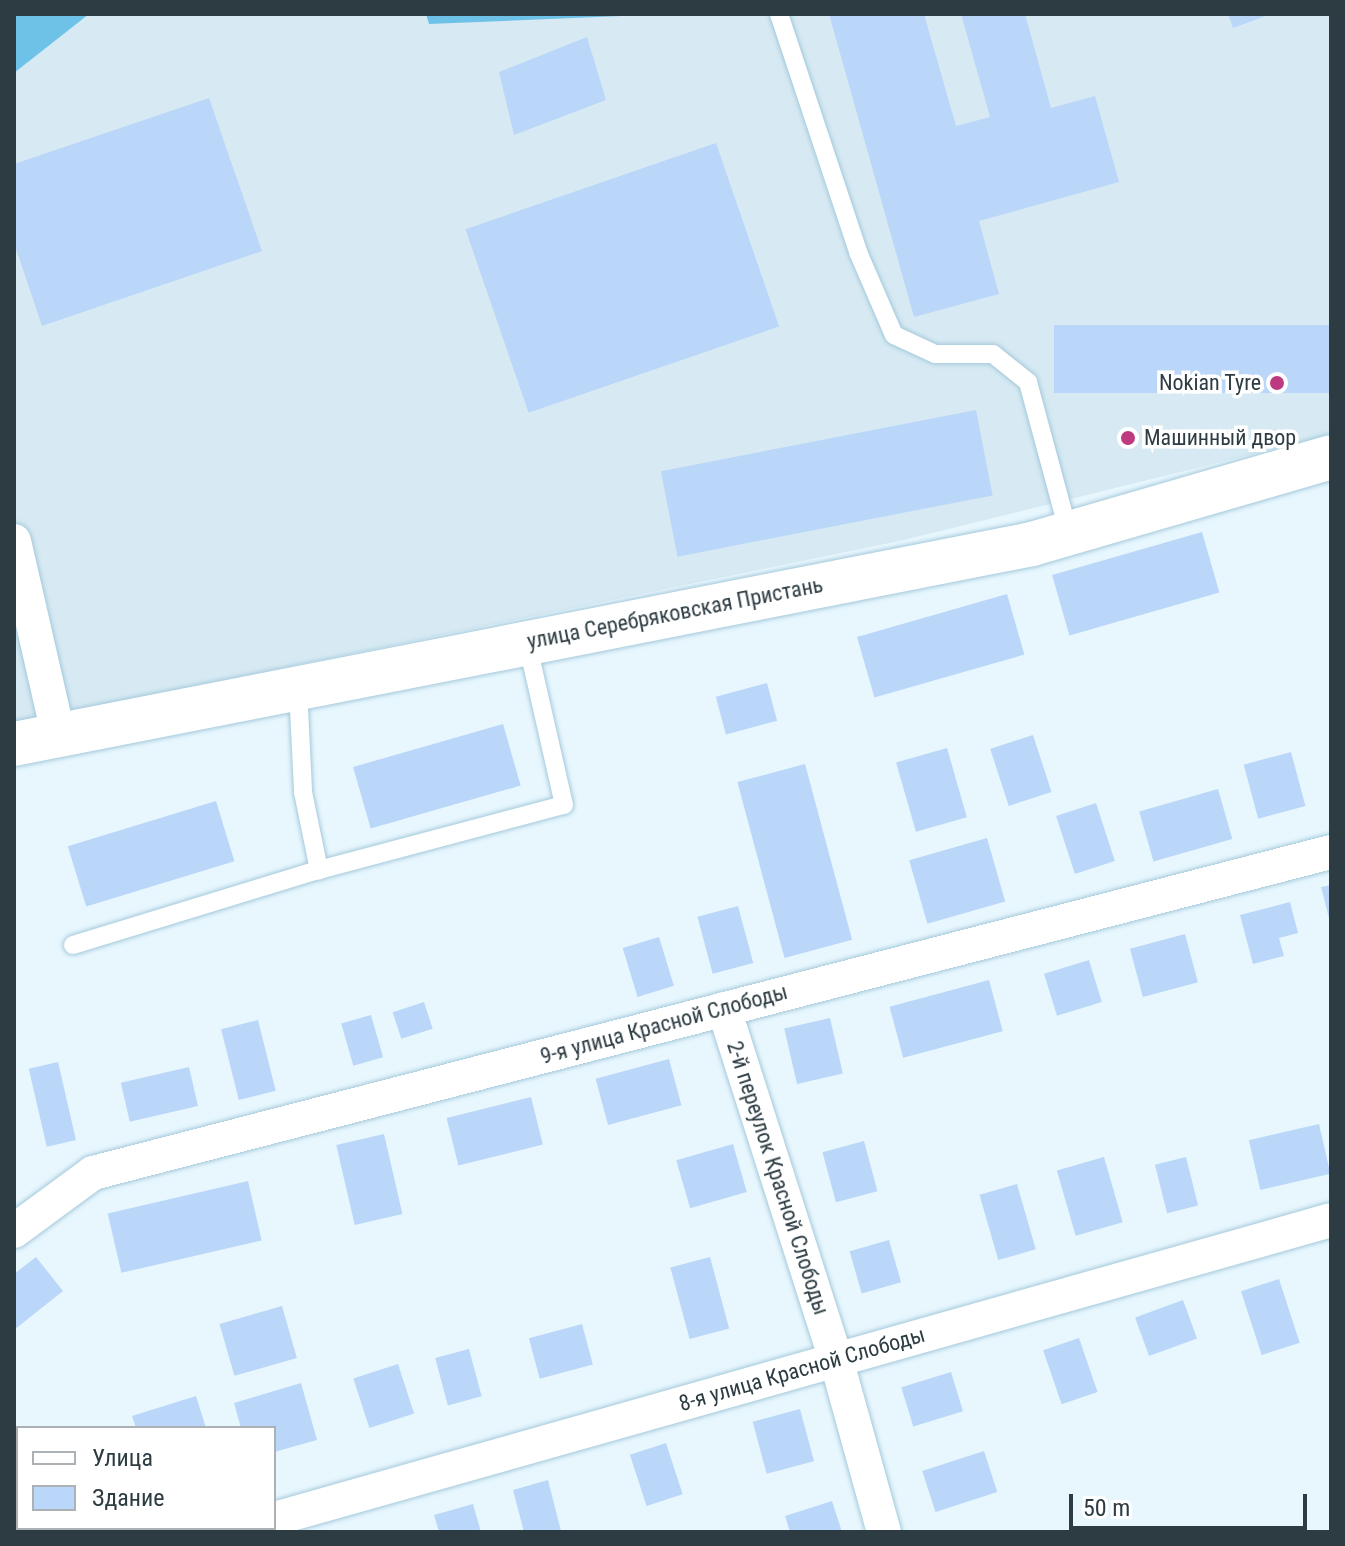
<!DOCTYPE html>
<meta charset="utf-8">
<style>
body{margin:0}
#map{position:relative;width:1345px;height:1546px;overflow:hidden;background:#e8f7fe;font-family:"Roboto Condensed",sans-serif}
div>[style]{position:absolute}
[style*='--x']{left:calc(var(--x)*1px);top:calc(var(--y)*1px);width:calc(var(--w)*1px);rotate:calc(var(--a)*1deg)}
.built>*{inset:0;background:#d7eaf3}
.forest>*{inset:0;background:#6ec2e7}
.building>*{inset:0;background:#bad7fa;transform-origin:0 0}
.roads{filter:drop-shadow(0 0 2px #a4c9db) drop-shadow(0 0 2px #a4c9db)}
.service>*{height:18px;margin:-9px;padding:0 9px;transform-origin:9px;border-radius:9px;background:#fff}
.minor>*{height:34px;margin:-17px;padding:0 17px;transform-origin:17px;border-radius:17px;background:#fff}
.tertiary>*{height:44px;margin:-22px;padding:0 22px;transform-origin:22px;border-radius:22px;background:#fff}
.dots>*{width:22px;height:22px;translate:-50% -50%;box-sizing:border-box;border:4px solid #fff;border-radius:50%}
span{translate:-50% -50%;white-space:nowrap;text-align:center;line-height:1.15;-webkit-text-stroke:7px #fff;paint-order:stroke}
.poi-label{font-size:22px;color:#2d3c43}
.right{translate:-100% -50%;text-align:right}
.left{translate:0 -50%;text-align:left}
.street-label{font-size:22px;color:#2d3c43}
.frame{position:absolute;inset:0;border:16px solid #2d3c43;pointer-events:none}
.legend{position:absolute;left:16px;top:1426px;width:260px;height:104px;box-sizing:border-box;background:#fff;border:2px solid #abb1b4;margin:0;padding:10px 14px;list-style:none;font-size:24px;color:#2d3c43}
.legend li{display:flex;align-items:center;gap:16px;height:40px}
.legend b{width:40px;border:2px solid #abb1b4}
.scale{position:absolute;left:1069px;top:1494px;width:238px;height:36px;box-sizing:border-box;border:4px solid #2d3c43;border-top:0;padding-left:10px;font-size:24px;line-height:28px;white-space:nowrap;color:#2d3c43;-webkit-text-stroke:6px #fff;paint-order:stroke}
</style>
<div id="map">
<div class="built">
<i style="clip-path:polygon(14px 14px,1331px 14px,1331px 435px,904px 540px,14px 723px)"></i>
</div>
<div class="forest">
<i style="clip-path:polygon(14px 14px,89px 14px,14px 73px)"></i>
<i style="clip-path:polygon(426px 14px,669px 14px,429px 24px)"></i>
</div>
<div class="building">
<i style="clip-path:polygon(829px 14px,924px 14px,956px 126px,990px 117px,961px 14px,1025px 14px,1051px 108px,1095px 96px,1119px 182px,979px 221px,999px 294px,914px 317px)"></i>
<i style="clip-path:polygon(1228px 14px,1271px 14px,1233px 28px)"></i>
<i style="clip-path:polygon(587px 37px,606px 100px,514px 135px,499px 72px)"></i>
<i style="clip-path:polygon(209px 98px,262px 251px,42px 326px,14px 243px,14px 164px)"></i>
<i style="left:716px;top:143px;width:194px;height:265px;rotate:71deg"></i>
<i style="left:1331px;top:325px;width:68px;height:277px;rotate:90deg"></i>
<i style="left:976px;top:410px;width:87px;height:321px;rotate:79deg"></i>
<i style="left:1202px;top:532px;width:63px;height:156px;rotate:74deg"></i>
<i style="left:1007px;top:594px;width:63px;height:156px;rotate:74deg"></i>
<i style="left:767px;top:683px;width:39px;height:53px;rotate:75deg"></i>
<i style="left:503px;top:724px;width:64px;height:156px;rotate:74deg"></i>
<i style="left:1033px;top:735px;width:60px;height:45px;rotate:72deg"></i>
<i style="left:947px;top:748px;width:72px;height:53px;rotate:74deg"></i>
<i style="left:1291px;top:752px;width:56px;height:49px;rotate:75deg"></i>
<i style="left:805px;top:764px;width:182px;height:70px;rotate:75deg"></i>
<i style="left:1218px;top:789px;width:52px;height:82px;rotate:74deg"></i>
<i style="left:216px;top:801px;width:63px;height:155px;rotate:73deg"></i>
<i style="left:1096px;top:803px;width:61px;height:42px;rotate:72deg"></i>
<i style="left:987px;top:838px;width:66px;height:81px;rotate:74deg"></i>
<i style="clip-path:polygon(1331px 885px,1331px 918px,1329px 918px,1321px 887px)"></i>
<i style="clip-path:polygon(1290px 902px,1298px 933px,1279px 938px,1284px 956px,1253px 964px,1240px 915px)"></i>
<i style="left:738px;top:906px;width:59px;height:42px;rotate:75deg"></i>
<i style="left:1185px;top:934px;width:50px;height:57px;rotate:75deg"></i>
<i style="left:659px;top:937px;width:51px;height:38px;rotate:73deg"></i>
<i style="left:1089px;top:960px;width:44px;height:47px;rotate:73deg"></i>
<i style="left:989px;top:980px;width:53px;height:103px;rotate:75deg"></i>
<i style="left:424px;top:1002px;width:28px;height:33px;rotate:72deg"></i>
<i style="left:371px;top:1015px;width:44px;height:31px;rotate:74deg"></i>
<i style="left:830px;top:1018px;width:57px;height:47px;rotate:77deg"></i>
<i style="left:258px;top:1020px;width:73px;height:38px;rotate:76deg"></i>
<i style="left:669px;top:1059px;width:48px;height:76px;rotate:75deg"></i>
<i style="left:58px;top:1062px;width:80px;height:30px;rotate:77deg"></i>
<i style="left:189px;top:1067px;width:40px;height:70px;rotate:77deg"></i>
<i style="left:531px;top:1097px;width:49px;height:87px;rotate:76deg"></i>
<i style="left:1319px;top:1124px;width:51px;height:72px;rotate:77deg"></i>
<i style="left:384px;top:1134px;width:82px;height:49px;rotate:77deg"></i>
<i style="left:864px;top:1141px;width:52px;height:43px;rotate:75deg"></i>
<i style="left:733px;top:1144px;width:50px;height:59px;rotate:74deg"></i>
<i style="left:1104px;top:1157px;width:68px;height:49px;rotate:74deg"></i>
<i style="left:1186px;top:1157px;width:50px;height:32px;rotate:76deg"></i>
<i style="left:248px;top:1181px;width:61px;height:144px;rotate:77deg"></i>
<i style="left:1017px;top:1184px;width:68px;height:39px;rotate:74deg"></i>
<i style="left:889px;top:1240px;width:44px;height:41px;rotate:74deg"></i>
<i style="clip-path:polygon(36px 1257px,63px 1291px,14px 1330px,14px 1274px)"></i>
<i style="left:710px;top:1257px;width:74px;height:41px;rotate:75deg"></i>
<i style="left:1279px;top:1279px;width:67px;height:40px;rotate:72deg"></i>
<i style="left:1183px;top:1300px;width:41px;height:51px;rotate:70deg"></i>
<i style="left:282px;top:1306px;width:54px;height:65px;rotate:74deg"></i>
<i style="left:582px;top:1324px;width:42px;height:55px;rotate:75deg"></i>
<i style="left:1079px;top:1338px;width:57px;height:38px;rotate:71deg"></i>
<i style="left:469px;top:1349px;width:49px;height:35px;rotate:75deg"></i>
<i style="left:398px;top:1364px;width:52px;height:47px;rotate:72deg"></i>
<i style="left:951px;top:1372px;width:41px;height:52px;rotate:73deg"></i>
<i style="clip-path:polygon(301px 1383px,317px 1440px,274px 1452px,274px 1428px,241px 1428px,234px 1403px)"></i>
<i style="clip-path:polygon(196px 1396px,206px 1428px,136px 1428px,132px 1416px)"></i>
<i style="left:800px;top:1409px;width:54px;height:49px;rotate:75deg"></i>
<i style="left:666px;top:1443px;width:54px;height:38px;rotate:72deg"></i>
<i style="left:984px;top:1451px;width:43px;height:65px;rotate:72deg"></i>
<i style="clip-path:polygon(548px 1480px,561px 1531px,524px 1532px,513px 1490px)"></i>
<i style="clip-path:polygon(832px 1501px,842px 1532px,790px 1532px,785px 1516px)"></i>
<i style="clip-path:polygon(473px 1504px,481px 1532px,439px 1532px,434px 1515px)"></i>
</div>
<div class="roads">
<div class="service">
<i style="--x:779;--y:14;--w:251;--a:71.6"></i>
<i style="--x:858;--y:252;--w:90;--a:66.6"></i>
<i style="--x:894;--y:335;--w:45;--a:24.9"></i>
<i style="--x:935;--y:354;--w:58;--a:0"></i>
<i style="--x:993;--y:354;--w:45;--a:38.7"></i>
<i style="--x:1028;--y:382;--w:157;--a:74.9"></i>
<i style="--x:298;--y:688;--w:104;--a:87.2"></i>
<i style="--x:303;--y:792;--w:80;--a:78.4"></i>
<i style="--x:319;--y:870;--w:253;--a:-14.9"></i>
<i style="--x:564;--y:805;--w:167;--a:-102.8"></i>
<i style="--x:73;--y:945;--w:257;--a:-17"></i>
</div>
<div class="minor">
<i style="--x:14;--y:541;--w:201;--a:77.1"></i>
<i style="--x:724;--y:1009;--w:367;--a:72.3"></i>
<i style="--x:836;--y:1359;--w:180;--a:74.5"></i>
<i style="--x:14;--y:1231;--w:98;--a:-36.3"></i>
<i style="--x:93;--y:1173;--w:1279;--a:-14.54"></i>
<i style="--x:274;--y:1519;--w:1098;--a:-15.79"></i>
<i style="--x:227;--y:1532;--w:15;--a:-16"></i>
</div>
<div class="tertiary">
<i style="--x:14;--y:744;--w:1037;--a:-11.11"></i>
<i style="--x:1032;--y:544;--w:311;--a:-16.2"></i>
</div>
</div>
<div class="dots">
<i style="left:1277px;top:383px;background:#be3a80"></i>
<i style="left:1128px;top:438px;background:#be3a80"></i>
</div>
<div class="poi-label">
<span class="right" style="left:1261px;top:383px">Nokian Tyre</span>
<span class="left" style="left:1144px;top:438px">Машинный двор</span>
</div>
<div class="street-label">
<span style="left:675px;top:613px;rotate:-11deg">улица Серебряковская Пристань</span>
<span style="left:664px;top:1024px;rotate:-15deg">9-я улица Красной Слободы</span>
<span style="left:778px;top:1178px;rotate:72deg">2-й переулок Красной Слободы</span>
<span style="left:802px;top:1369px;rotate:-16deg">8-я улица Красной Слободы</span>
</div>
<div class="frame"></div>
<ul class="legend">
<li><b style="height:10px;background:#fff"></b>Улица</li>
<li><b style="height:22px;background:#bad7fa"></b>Здание</li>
</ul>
<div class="scale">50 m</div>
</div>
